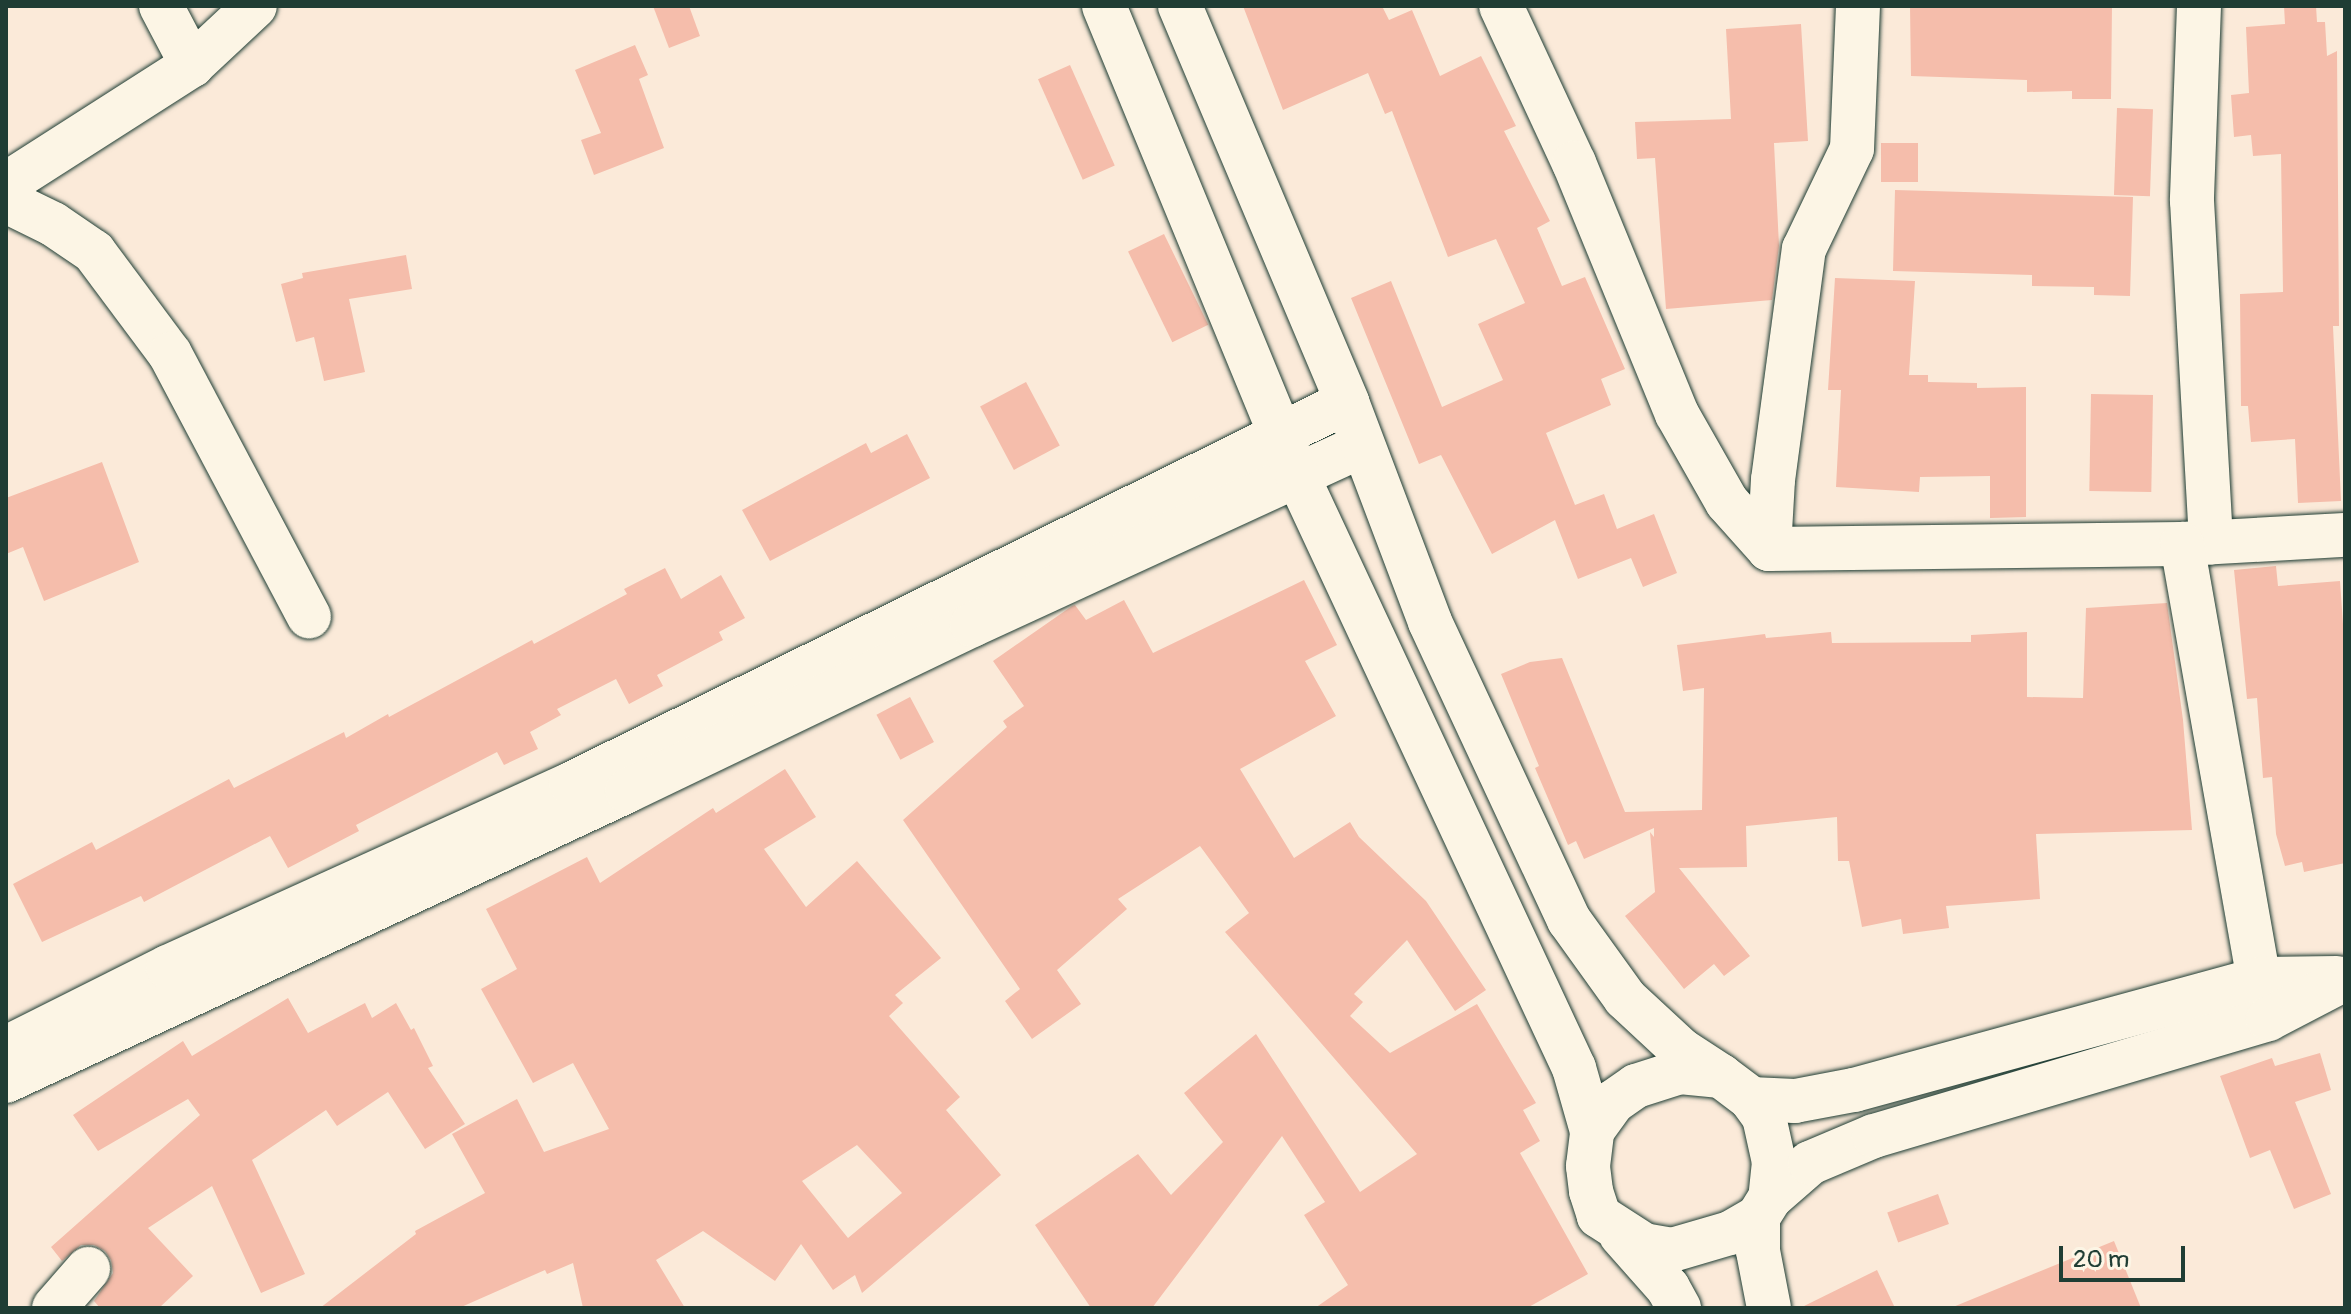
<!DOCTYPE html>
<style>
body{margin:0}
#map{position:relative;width:2351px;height:1314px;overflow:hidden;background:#fbead9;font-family:Pangolin,sans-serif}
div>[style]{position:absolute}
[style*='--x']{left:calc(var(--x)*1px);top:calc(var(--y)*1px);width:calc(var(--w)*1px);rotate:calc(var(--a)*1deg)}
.building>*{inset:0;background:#f5bdab;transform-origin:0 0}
.roads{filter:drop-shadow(0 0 2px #1f3d34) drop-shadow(0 0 2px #1f3d34)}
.street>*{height:44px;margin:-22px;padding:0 22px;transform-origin:22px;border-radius:22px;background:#fcf5e5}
.secondary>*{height:44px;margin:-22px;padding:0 22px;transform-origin:22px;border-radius:22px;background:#fcf5e5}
span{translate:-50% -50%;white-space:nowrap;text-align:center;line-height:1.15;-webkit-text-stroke:7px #fcf5e5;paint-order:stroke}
.frame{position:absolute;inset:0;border:8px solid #1f3d34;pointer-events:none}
.scale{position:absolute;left:2059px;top:1246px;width:126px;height:36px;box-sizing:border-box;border:4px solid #1f3d34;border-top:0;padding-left:10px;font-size:24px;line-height:28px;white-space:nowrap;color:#1f3d34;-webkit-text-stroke:6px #fcf5e5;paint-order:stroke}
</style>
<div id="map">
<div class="building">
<i style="clip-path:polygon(653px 6px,689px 6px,700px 36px,669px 48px)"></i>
<i style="clip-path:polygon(1243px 6px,1382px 6px,1389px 20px,1412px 10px,1440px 76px,1481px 56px,1516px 126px,1504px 131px,1550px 221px,1537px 228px,1562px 286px,1585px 277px,1625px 369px,1601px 379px,1611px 405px,1546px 433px,1575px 505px,1604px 494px,1617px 529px,1654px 514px,1677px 573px,1643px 587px,1631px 558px,1578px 579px,1555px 520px,1492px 554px,1441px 455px,1419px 464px,1351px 298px,1391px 281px,1442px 407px,1503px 380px,1478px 324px,1525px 303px,1496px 239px,1448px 257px,1392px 111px,1385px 114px,1368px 73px,1283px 110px)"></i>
<i style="clip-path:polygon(1910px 6px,2112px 6px,2111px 99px,2072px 99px,2072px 91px,2027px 92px,2027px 80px,1911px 76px)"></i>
<i style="clip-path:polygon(2284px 6px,2316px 6px,2317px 22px,2325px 22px,2327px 56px,2337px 51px,2339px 326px,2333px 326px,2341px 501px,2298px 503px,2295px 439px,2251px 442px,2248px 406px,2241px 406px,2240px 294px,2283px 292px,2281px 154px,2253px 156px,2251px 135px,2234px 137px,2231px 95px,2249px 93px,2246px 27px,2285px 24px)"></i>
<i style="clip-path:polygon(1801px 24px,1808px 141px,1774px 143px,1779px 246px,1772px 300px,1666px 309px,1655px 158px,1637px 159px,1635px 122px,1731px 119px,1726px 29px)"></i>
<i style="clip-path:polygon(635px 45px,648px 75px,639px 79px,664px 148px,594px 175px,581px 140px,601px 133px,575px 70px)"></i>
<i style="left:1070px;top:65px;width:110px;height:35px;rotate:66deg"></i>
<i style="left:2117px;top:108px;width:36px;height:87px;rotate:2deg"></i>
<i style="left:1881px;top:143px;width:37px;height:39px"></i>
<i style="clip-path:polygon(1895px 190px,2133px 197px,2130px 296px,2094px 295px,2094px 287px,2032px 286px,2032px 275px,1893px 271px)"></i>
<i style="left:1164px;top:234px;width:101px;height:40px;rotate:64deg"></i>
<i style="clip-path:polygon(406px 255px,412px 289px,349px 299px,365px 372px,324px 381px,314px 337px,296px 342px,281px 284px,303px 278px,302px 273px)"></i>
<i style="clip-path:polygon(1835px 278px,1915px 281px,1909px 375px,1928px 375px,1928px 382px,1977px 383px,1977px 388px,2026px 387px,2026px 517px,1990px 518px,1990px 476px,1920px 477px,1919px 492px,1836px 487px,1841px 390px,1828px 390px)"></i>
<i style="left:1026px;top:382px;width:72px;height:52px;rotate:62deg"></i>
<i style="left:2091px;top:394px;width:62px;height:97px;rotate:1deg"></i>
<i style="clip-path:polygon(907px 434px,930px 478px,770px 561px,742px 510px,866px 443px,871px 453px)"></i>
<i style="clip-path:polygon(102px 462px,139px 562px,44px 601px,23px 547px,6px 554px,6px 498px)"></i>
<i style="clip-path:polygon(2276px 566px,2278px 586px,2340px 581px,2345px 653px,2345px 863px,2304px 872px,2302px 862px,2285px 866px,2276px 834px,2272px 777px,2263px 778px,2257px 698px,2247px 699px,2234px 570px)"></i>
<i style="clip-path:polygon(665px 568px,681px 599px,721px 575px,745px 618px,719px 632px,723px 640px,657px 675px,663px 686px,629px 704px,616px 679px,557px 709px,561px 715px,530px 732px,538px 749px,504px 765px,497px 752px,356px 825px,359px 831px,288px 868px,270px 836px,144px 902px,141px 896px,42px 942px,13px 884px,92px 842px,96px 850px,229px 779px,234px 788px,344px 732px,346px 738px,388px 714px,389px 717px,532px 640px,534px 644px,627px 594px,624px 589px)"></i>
<i style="clip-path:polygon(1304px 580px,1337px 645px,1305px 661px,1336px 716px,1240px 769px,1294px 858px,1350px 822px,1359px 837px,1426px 901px,1486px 990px,1455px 1011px,1407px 940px,1354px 994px,1363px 1002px,1350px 1016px,1390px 1053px,1477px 1004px,1536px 1103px,1523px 1110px,1540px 1141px,1520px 1153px,1588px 1274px,1527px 1308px,1315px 1308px,1348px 1285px,1304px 1215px,1325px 1202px,1282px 1136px,1152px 1308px,1091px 1308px,1035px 1225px,1138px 1154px,1171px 1195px,1223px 1142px,1184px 1093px,1256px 1034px,1360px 1192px,1417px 1154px,1225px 932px,1249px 913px,1200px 846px,1118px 899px,1127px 909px,1057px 970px,1081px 1004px,1032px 1039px,1005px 1001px,1020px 989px,903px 820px,1007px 727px,1003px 721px,1024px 706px,993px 661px,1072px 606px,1075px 605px,1086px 620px,1124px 600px,1153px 653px)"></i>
<i style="clip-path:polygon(2167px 603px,2183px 720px,2192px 830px,2036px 834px,2040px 899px,1946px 906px,1949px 928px,1903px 934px,1901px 919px,1862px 927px,1849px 861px,1838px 861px,1837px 817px,1746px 826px,1747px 867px,1679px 868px,1750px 956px,1724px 976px,1714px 964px,1684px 989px,1625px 916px,1655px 892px,1650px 832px,1654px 837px,1654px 828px,1584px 859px,1576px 841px,1568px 845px,1535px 768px,1539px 766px,1501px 674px,1530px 662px,1562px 658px,1625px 812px,1702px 810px,1704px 688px,1683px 691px,1677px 645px,1765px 634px,1766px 638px,1831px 632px,1832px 643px,1971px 642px,1971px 635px,2027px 632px,2027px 697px,2083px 698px,2086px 608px)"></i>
<i style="left:910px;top:697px;width:51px;height:38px;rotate:62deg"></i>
<i style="clip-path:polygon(evenodd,785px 769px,816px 817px,764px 849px,806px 907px,857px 861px,941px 958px,895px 995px,903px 1003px,889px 1016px,960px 1097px,946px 1110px,1001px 1175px,862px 1293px,855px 1275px,833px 1290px,801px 1244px,775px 1281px,703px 1231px,656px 1260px,685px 1308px,583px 1308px,573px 1263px,547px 1274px,545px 1270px,459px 1308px,320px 1308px,416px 1234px,415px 1231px,485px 1193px,452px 1134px,517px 1099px,544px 1152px,609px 1129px,573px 1063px,533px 1083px,481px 989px,517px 969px,486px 909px,587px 857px,600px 883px,713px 808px,716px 813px,785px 769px,857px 1145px,902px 1193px,848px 1238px,802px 1181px,857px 1145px)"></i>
<i style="clip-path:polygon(288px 998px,308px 1033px,365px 1003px,372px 1018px,396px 1003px,411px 1030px,414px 1028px,433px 1066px,428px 1068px,465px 1124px,425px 1149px,388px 1092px,337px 1126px,326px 1110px,252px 1160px,305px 1274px,261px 1293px,212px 1186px,148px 1228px,193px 1276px,159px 1308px,100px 1308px,94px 1301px,113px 1273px,111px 1260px,105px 1251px,94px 1245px,81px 1245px,62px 1261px,51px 1247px,200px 1115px,188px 1099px,98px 1151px,73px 1115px,183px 1041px,192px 1056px)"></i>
<i style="clip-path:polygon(2320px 1053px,2331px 1090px,2295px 1102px,2331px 1194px,2294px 1209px,2270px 1150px,2250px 1158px,2220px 1076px,2272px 1058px,2275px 1066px)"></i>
<i style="left:1938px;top:1194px;width:32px;height:54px;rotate:70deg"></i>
<i style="clip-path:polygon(2114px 1241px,2141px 1308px,1953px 1308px,1953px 1307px)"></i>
<i style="clip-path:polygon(1877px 1270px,1895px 1308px,1800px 1308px)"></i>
</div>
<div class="roads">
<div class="street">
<i style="--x:161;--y:6;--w:67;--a:62.3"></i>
<i style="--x:1501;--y:6;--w:173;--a:65.1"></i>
<i style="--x:1574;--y:163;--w:271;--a:67.7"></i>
<i style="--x:1677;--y:414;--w:101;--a:60.4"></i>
<i style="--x:1727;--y:502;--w:63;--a:48.2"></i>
<i style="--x:1769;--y:549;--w:413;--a:-0.7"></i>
<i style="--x:2182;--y:544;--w:163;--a:-3.2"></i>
<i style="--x:2199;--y:6;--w:195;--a:92.1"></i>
<i style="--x:2192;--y:201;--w:342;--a:86.8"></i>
<i style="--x:6;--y:184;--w:221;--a:-32.6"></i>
<i style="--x:192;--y:65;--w:86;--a:-43.1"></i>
<i style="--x:6;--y:201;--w:52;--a:26.1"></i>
<i style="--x:53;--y:224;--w:50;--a:34.3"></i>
<i style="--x:94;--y:252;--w:127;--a:53.3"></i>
<i style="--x:170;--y:354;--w:297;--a:62.1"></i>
<i style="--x:2182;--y:544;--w:442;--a:80"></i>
<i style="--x:1769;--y:549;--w:69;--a:-86.7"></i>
<i style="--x:1773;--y:480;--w:233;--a:-82.4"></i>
<i style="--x:1804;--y:249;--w:111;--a:-64.4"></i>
<i style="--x:1852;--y:149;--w:143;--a:-87.6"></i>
<i style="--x:6;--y:1048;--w:181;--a:-26.6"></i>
<i style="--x:168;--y:967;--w:443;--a:-24.4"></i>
<i style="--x:571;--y:784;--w:865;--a:-26.21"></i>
<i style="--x:6;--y:1081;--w:685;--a:-25.03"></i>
<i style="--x:627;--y:791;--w:383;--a:-25.7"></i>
<i style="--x:972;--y:625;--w:428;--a:-24.7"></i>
<i style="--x:54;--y:1308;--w:52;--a:-48.9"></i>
</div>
<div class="secondary">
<i style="--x:1104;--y:6;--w:509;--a:67.61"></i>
<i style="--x:1298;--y:477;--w:652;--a:64.97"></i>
<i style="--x:1574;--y:1068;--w:66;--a:74.1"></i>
<i style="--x:1180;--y:6;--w:430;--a:67.1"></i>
<i style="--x:1347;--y:402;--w:235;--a:69.3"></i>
<i style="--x:1430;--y:622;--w:329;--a:65"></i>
<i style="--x:1569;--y:920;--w:96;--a:54.3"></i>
<i style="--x:1625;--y:998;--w:76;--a:42.9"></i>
<i style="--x:1681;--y:1050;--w:48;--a:33"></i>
<i style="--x:1680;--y:1072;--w:41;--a:5.6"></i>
<i style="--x:1721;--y:1076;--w:38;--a:37"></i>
<i style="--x:1751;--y:1099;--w:22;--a:54"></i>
<i style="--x:1764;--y:1117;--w:46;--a:77.5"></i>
<i style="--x:1774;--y:1162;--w:36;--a:96"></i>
<i style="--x:1770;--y:1198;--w:22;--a:122"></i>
<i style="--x:1758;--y:1217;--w:32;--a:150"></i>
<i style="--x:1730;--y:1233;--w:60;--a:163.7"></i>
<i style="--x:1672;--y:1250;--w:28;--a:-170"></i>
<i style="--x:1644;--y:1245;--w:54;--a:-147.2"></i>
<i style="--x:1599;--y:1216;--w:26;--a:-108"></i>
<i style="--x:1591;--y:1191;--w:25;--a:-97"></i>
<i style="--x:1588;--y:1166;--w:35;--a:-83"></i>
<i style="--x:1592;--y:1131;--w:36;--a:-54"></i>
<i style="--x:1613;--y:1102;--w:28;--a:-35"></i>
<i style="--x:1636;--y:1086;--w:46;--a:-17.7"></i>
<i style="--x:1751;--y:1099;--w:44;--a:2.6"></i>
<i style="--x:1795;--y:1101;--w:60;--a:-10.6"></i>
<i style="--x:1854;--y:1090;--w:420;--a:-15.3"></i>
<i style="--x:2259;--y:979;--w:78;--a:-0.7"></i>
<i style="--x:1770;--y:1198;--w:53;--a:-41.2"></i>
<i style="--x:1810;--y:1163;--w:69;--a:-22.9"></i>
<i style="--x:1874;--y:1136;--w:411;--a:-16.5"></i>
<i style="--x:2268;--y:1019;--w:87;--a:-27.5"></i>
<i style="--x:1758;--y:1217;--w:34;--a:90"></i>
<i style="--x:1758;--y:1251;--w:58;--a:79.1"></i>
<i style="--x:1621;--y:1235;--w:71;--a:48.4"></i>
<i style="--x:1668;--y:1288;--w:23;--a:61"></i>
</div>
</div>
<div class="frame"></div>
<div class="scale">20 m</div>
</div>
